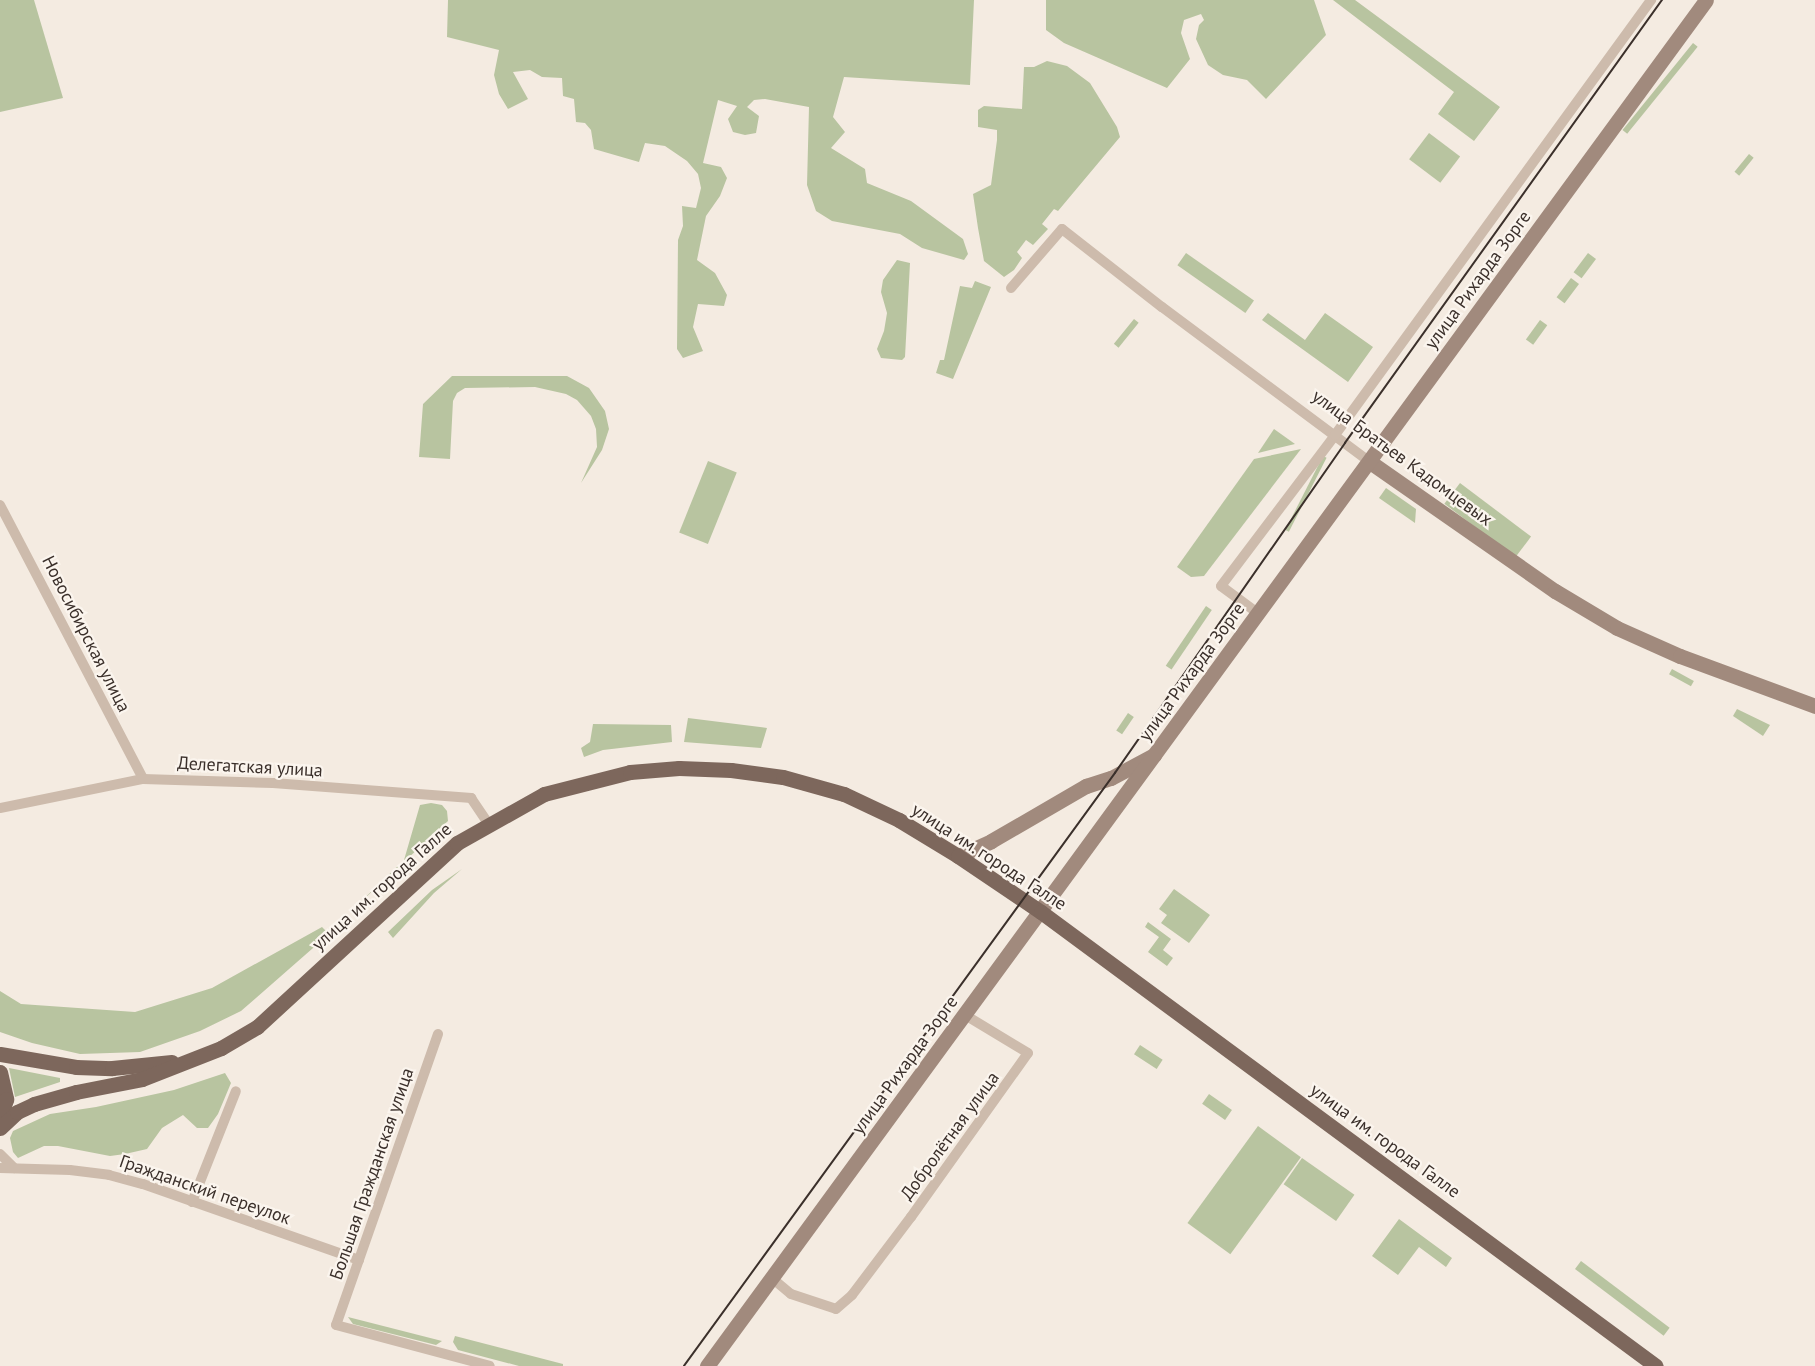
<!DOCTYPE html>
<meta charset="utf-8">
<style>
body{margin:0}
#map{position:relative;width:1815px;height:1366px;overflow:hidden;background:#f4ebe1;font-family:"PT Sans",sans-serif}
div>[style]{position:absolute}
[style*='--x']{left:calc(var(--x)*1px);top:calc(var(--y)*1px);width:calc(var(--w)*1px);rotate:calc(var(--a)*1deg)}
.green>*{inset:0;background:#b8c4a0;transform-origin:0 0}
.street>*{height:10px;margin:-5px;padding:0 5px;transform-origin:5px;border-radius:5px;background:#cdbbac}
.secondary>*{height:15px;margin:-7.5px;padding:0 7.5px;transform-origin:7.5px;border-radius:7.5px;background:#a18a7d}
.primary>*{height:15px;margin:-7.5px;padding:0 7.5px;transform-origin:7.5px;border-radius:7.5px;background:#7d675c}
.tram>*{height:1.5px;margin:-0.75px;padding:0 0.75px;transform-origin:0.75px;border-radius:0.75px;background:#3b302b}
span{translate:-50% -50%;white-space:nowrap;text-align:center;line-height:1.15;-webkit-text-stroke:4.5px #fbf5ee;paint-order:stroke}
.street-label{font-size:18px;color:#3b302b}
</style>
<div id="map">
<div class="green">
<i style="clip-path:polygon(0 0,34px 0,63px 98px,0 112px)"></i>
<i style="clip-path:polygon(448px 0,974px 0,970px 85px,844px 77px,833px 117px,845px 132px,831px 148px,865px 169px,867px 183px,911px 201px,963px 239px,968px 254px,964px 260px,922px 248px,900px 234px,832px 221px,816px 211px,807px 185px,809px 107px,765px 99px,754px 100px,747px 107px,759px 116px,756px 133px,745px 135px,733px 132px,728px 119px,737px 106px,718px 100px,703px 163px,721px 167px,727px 178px,720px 196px,706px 216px,697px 260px,715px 273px,727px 295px,724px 306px,698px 304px,693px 327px,703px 351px,683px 358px,677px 349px,678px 240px,683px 226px,682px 206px,696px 208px,701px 188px,698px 174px,687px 161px,665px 146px,645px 143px,639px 162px,594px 149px,591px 130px,585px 123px,576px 122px,574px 99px,563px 96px,562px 78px,542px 77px,530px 70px,513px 72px,528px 99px,508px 109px,499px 94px,494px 75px,499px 50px,447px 37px)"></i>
<i style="clip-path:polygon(1046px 0,1314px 0,1326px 35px,1266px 99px,1247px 80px,1223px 75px,1208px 65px,1196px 39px,1199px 25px,1204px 20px,1201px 14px,1184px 20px,1181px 33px,1190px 59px,1167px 88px,1064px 43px,1046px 30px)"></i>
<i style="clip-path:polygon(1333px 0,1355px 0,1500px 107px,1474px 141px,1438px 114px,1454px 92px)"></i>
<i style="left:1693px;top:43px;width:6px;height:112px;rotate:39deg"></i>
<i style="clip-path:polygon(1047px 61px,1067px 66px,1090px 83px,1117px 127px,1120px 137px,1058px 211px,1054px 209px,1042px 224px,1048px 229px,1033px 245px,1026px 240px,1017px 252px,1022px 258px,1014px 270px,1004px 277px,984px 261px,978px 228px,973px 194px,991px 185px,997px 140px,997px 130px,978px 127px,978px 110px,984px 106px,1022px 109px,1024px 67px,1034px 67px)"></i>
<i style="left:1429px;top:133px;width:39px;height:33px;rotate:37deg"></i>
<i style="left:1749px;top:154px;width:6px;height:23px;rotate:39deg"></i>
<i style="left:1186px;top:253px;width:83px;height:15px;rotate:35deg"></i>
<i style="left:1588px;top:253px;width:10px;height:24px;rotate:37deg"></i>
<i style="clip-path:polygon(897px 260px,910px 263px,905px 357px,902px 360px,881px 358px,877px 349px,884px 331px,887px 313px,881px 292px,883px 280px)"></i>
<i style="left:1571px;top:278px;width:10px;height:24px;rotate:37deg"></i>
<i style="clip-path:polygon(975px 281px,991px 287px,953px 379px,936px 373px,940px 360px,944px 360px,960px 286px,972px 288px)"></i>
<i style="clip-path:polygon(1268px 313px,1305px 340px,1325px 313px,1373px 347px,1348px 382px,1262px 320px)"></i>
<i style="left:1134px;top:319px;width:6px;height:32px;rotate:39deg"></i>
<i style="left:1540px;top:320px;width:9px;height:24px;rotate:36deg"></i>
<i style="clip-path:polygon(452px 376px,567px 376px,589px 388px,605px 411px,609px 429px,602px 450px,581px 483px,597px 447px,596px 429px,591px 416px,577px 400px,566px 394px,535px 387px,465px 388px,457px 393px,453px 401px,450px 459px,419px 457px,423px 404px)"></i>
<i style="clip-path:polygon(1274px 429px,1295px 444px,1258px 453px)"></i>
<i style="clip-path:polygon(1301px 449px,1204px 576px,1191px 577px,1177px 567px,1254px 459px)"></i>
<i style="left:1323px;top:456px;width:4px;height:83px;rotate:27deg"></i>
<i style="left:708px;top:461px;width:31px;height:77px;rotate:22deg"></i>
<i style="left:1460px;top:483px;width:89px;height:26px;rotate:37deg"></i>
<i style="clip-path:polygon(1386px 488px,1416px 509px,1415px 523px,1379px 498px)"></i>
<i style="left:1206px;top:606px;width:7px;height:72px;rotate:34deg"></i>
<i style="left:1672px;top:669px;width:25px;height:6px;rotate:29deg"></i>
<i style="clip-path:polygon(1737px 709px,1770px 725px,1763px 736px,1733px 716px)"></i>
<i style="left:1128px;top:713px;width:7px;height:21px;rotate:34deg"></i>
<i style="clip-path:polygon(688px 718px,767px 728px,761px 748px,684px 742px)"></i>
<i style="clip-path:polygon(593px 724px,671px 725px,672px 742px,603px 750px,584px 757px,581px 748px,590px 742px)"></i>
<i style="clip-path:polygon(431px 803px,442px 805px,447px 811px,448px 821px,350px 912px,404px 860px,420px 805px)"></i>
<i style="clip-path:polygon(462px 869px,434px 893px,393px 938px,388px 932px,432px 890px)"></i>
<i style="clip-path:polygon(1174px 889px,1210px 915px,1189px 943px,1161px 923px,1167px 915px,1159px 909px)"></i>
<i style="clip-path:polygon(1148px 922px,1171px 939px,1163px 950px,1173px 958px,1167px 966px,1148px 952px,1159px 937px,1145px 927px)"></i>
<i style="clip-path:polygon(322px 927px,329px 934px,241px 1011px,200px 1031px,140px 1052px,80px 1054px,32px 1043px,0 1032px,0 991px,21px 1004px,135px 1012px,212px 988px)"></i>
<i style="left:1140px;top:1045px;width:27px;height:11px;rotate:33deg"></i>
<i style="clip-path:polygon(9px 1068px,60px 1078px,60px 1082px,15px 1097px)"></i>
<i style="clip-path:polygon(225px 1073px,231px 1083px,218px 1114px,208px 1128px,197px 1128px,183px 1115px,162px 1128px,147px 1149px,125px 1154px,110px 1156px,58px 1146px,44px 1146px,18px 1158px,13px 1152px,10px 1138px,13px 1131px,50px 1114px,96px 1107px,174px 1090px)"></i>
<i style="left:1209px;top:1094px;width:28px;height:12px;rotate:35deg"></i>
<i style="left:1258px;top:1126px;width:53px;height:120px;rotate:36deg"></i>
<i style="left:1302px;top:1158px;width:64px;height:32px;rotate:35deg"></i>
<i style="clip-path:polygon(1399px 1219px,1452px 1258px,1446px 1267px,1419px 1247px,1398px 1275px,1372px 1256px)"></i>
<i style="left:1581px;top:1261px;width:111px;height:10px;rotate:37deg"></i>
<i style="clip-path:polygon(348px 1317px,442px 1341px,436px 1345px,353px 1324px)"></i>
<i style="clip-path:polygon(455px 1336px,563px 1364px,563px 1366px,519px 1366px,458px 1350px,453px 1342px)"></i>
</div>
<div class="street">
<i style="--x:1011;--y:288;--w:78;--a:-49.2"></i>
<i style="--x:1062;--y:229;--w:127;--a:38"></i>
<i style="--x:1162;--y:307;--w:259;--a:36.7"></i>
<i style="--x:0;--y:505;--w:309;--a:62.4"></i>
<i style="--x:1259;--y:614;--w:47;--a:-143.6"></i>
<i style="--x:1221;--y:586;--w:189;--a:-52.9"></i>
<i style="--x:1335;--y:435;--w:538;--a:-54"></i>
<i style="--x:0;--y:808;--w:146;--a:-11.5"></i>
<i style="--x:143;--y:779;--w:130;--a:1.8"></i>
<i style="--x:273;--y:783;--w:199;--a:4.3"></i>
<i style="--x:471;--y:798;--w:30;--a:56"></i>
<i style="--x:438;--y:1034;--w:308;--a:109.3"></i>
<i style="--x:336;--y:1325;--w:159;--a:14.9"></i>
<i style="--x:0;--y:1154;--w:20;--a:45"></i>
<i style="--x:0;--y:1168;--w:70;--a:1.6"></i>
<i style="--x:70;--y:1170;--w:39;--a:7"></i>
<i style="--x:109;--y:1175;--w:35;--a:15"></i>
<i style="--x:143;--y:1184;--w:229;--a:19.4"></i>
<i style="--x:192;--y:1202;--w:119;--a:-68.4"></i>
<i style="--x:773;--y:1279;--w:23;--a:40"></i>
<i style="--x:791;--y:1294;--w:47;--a:18.4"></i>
<i style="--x:836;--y:1309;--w:21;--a:-41"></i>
<i style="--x:852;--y:1295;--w:98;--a:-52.9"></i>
<i style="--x:911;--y:1217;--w:201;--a:-54.5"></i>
<i style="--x:1028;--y:1053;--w:74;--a:-148.9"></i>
</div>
<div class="secondary">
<i style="--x:1370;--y:462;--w:226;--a:34.9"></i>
<i style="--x:1555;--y:591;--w:72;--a:30.8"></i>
<i style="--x:1617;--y:628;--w:69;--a:24"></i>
<i style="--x:1680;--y:656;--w:144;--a:20.3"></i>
<i style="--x:958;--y:856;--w:36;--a:-24"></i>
<i style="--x:991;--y:841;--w:110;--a:-30.1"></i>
<i style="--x:1086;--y:786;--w:26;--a:-18"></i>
<i style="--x:1111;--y:778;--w:49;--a:-28.1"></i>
<i style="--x:707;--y:1366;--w:1692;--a:-53.82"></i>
</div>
<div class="primary">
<i style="--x:0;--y:1054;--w:77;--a:9.7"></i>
<i style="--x:76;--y:1067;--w:36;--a:2"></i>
<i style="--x:112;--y:1068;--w:60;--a:-5.7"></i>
<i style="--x:0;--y:1072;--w:28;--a:77"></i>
<i style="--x:6;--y:1099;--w:24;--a:105"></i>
<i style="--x:0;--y:1128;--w:23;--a:-43"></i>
<i style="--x:17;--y:1112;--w:19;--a:-25"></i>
<i style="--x:34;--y:1104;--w:44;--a:-15.9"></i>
<i style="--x:76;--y:1092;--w:67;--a:-11.1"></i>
<i style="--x:142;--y:1079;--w:85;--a:-21.4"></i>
<i style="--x:221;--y:1048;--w:42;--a:-30.3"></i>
<i style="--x:257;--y:1027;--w:272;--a:-42.6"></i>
<i style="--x:457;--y:843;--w:100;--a:-29.4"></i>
<i style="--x:544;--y:794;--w:89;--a:-14.3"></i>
<i style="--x:630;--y:772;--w:49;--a:-4.7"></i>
<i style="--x:679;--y:768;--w:52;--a:2.2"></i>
<i style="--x:731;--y:770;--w:52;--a:7.7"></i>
<i style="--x:783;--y:777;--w:63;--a:15.6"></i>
<i style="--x:844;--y:794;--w:61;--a:25.3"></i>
<i style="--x:899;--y:820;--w:69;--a:31.4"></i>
<i style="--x:958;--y:856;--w:100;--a:34"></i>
<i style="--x:1041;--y:912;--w:764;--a:36.44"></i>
</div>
<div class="tram">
<i style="--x:684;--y:1366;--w:733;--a:-53.99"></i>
<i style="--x:1115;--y:773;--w:402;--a:-55.1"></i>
<i style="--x:1345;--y:443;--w:545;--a:-54.41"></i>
</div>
<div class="street-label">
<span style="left:1478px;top:280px;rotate:-54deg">улица Рихарда Зорге</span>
<span style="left:1402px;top:458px;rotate:36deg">улица Братьев Кадомцевых</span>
<span style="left:86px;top:634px;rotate:63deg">Новосибирская улица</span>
<span style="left:1192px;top:672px;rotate:-54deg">улица Рихарда Зорге</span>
<span style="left:250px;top:767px;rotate:3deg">Делегатская улица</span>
<span style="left:989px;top:857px;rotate:33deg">улица им. города Галле</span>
<span style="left:382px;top:887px;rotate:-42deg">улица им. города Галле</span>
<span style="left:905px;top:1065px;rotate:-54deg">улица Рихарда Зорге</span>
<span style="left:950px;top:1136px;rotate:-54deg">Добролётная улица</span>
<span style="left:1385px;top:1141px;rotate:36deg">улица им. города Галле</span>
<span style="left:372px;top:1174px;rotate:-71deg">Большая Гражданская улица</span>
<span style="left:205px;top:1190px;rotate:19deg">Гражданский переулок</span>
</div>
</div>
